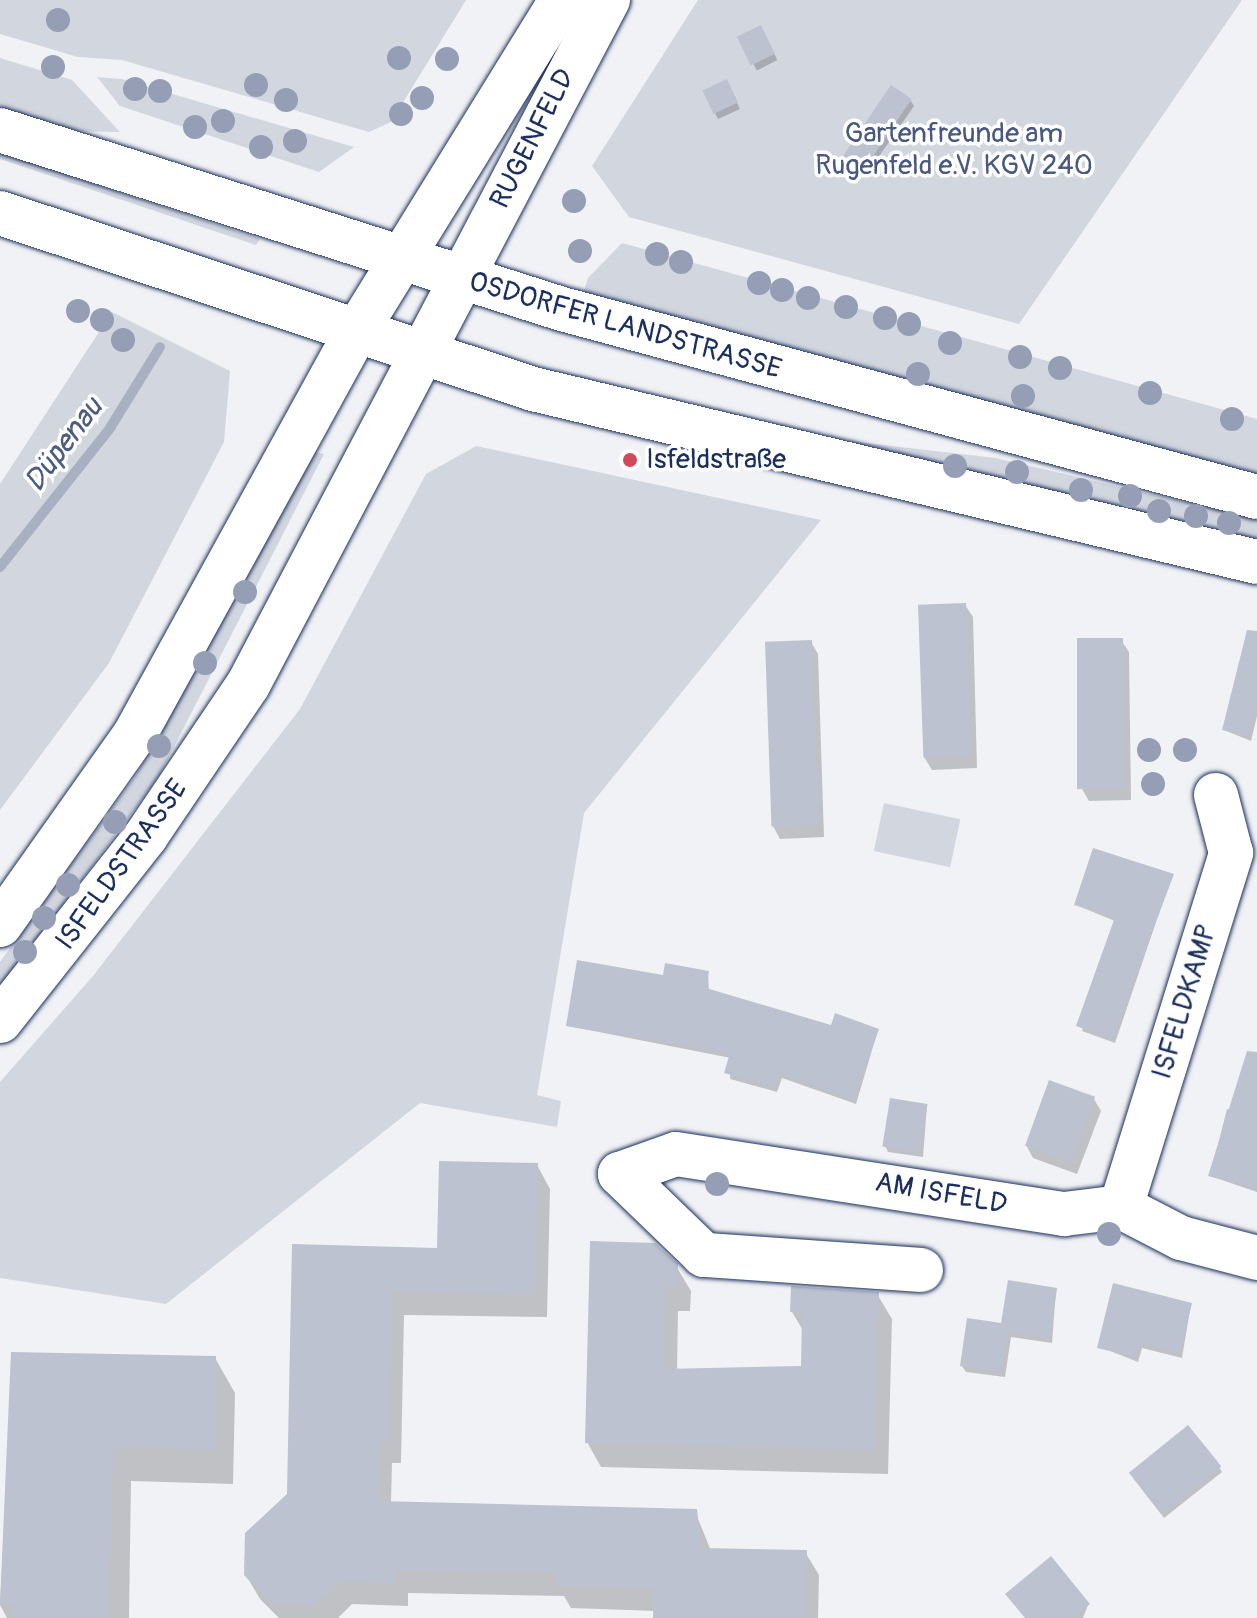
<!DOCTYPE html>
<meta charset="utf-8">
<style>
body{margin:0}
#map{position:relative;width:1257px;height:1618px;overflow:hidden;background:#f1f2f5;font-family:Pangolin,sans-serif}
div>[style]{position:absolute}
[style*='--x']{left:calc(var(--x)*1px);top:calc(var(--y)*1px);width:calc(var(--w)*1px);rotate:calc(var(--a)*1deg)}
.green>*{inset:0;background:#d2d6df;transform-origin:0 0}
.shadow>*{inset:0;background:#0003;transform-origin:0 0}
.stream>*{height:10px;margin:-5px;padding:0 5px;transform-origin:5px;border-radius:5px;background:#a8b0c2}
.building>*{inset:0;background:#bcc2d0;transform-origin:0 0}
.roads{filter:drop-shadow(0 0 2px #1b2f5e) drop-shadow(0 0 2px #1b2f5e)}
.minor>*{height:44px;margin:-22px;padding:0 22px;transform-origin:22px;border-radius:22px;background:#fff}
.major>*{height:44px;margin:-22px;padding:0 22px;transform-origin:22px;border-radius:22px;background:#fff}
.trees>*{width:24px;height:24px;margin:-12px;border-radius:50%;background:#959eb4}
.dots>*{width:22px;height:22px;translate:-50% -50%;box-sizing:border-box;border:4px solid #fff;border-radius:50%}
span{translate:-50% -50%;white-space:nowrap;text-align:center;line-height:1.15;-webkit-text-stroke:7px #fff;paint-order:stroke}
.park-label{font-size:28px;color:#49597e}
.street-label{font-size:28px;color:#1b2f5e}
.poi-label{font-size:28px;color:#1b2f5e}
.left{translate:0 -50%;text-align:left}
.water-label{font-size:30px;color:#4c5c81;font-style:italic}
</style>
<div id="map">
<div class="green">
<i style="clip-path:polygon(0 0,466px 0,391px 122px,369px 132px,122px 60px,78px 57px,0 34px)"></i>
<i style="clip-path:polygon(698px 0,1242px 0,1019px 324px,629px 217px,592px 166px)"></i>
<i style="clip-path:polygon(0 58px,72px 80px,120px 132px,67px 131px,0 108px)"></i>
<i style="clip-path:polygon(97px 77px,121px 79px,354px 147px,319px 172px,120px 106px)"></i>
<i style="clip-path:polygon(0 152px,118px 192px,260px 239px,256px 245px,0 159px)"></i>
<i style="clip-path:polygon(622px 243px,1257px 419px,1257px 477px,582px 297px,588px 278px)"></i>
<i style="clip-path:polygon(112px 312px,230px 371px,224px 442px,109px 663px,0 810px,0 484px)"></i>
<i style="clip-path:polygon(795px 435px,996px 458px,1257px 519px,1257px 540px)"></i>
<i style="clip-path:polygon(476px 446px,821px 520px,584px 813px,537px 1095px,561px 1101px,557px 1127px,420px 1103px,166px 1304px,0 1278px,0 1082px,93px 976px,300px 709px,426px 474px)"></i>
<i style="clip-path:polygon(314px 452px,324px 454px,158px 778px,0 989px,0 962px,135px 777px)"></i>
<i style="left:884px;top:803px;width:78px;height:49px;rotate:12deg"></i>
</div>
<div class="shadow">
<i style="left:761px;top:28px;width:36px;height:23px;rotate:63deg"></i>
<i style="clip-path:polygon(729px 87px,740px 109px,718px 119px,715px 113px)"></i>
<i style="clip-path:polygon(911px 101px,914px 106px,864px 178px,844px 164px,841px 159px)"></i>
<i style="clip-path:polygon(965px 605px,973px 617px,977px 768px,932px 770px,924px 757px)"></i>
<i style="clip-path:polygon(1257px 636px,1257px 716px,1251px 741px,1224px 730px)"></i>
<i style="clip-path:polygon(1121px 640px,1129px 652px,1131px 800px,1089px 801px,1082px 789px)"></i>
<i style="clip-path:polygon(811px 642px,818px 654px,824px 837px,780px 839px,773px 826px)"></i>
<i style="clip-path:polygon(1172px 875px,1115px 1043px,1082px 1031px,1115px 921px,1076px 905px)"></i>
<i style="clip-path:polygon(708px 973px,709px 991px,832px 1027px,878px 1030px,856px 1104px,782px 1078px,777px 1092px,730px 1079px,731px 1058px,568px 1026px,664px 978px)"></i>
<i style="clip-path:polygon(1257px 1054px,1257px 1192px,1210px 1176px,1227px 1109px,1234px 1111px)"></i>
<i style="clip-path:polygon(1094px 1099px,1101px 1111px,1077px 1174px,1033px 1158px,1026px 1145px)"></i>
<i style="clip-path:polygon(927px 1105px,923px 1157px,888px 1152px,885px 1146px)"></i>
<i style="clip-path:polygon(537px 1165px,550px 1189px,547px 1317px,404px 1315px,401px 1463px,392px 1463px,391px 1503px,695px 1511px,711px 1551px,805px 1552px,819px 1575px,818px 1618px,655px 1618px,656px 1611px,571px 1608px,564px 1596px,408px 1593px,408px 1606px,352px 1604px,338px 1618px,279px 1618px,260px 1599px,246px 1575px,289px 1495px,294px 1246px,439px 1250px)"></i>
<i style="clip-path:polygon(592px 1243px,676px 1266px,691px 1291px,690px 1311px,678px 1311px,677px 1371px,803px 1368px,804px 1332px,792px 1312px,877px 1294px,892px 1319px,888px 1474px,601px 1467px,587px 1442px)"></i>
<i style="clip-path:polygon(1056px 1290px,1052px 1343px,1011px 1337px,1005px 1377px,966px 1372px,962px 1366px,1003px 1325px)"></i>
<i style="clip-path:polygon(1191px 1304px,1182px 1358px,1142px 1348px,1138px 1362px,1100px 1347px)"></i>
<i style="clip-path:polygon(13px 1354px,215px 1358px,235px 1393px,233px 1484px,131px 1481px,129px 1618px,7px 1618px,0 1605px)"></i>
<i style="clip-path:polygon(1219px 1467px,1222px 1472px,1164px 1518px,1133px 1478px)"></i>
<i style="clip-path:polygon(1088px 1605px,1083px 1618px,1025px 1618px)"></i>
</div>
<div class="stream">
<i style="--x:0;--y:567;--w:177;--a:-51.6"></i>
<i style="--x:110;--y:428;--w:95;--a:-58.3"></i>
</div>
<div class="building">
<i style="left:761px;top:25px;width:32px;height:27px;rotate:64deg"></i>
<i style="left:727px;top:79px;width:26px;height:27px;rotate:65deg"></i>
<i style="left:891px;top:85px;width:25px;height:90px;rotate:34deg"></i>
<i style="left:966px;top:603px;width:153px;height:48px;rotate:88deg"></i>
<i style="clip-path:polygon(1247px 630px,1257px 631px,1257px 701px,1248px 736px,1222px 730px)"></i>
<i style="left:1077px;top:638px;width:46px;height:151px"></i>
<i style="left:812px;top:640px;width:185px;height:47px;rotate:88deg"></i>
<i style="clip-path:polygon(1093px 848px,1174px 874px,1112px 1039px,1076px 1026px,1115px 917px,1074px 905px)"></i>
<i style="clip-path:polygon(577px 960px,663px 975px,665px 963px,709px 971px,706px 988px,831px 1025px,835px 1013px,879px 1029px,853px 1100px,779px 1073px,775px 1088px,724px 1073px,730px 1053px,566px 1026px)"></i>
<i style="clip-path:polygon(1247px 1051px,1257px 1052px,1257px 1188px,1208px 1176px)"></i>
<i style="left:1049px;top:1080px;width:49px;height:70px;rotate:20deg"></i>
<i style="left:890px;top:1098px;width:38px;height:49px;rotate:9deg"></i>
<i style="clip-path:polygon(439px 1161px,538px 1163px,535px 1295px,392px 1292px,389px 1441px,380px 1441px,378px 1501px,697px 1509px,701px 1548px,807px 1550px,805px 1618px,653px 1618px,654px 1588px,556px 1586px,556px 1573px,396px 1570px,396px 1583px,338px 1582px,314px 1605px,272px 1604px,244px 1575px,245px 1533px,287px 1494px,292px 1244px,437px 1248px)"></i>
<i style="clip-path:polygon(590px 1241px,655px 1243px,678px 1264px,677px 1287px,665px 1287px,663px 1369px,801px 1366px,802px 1312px,790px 1312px,791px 1286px,879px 1292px,875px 1450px,585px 1443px)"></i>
<i style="clip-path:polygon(1008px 1280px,1057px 1288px,1050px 1339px,1008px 1332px,1002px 1372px,960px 1366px,967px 1318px,1001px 1323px)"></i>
<i style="clip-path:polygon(1113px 1283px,1192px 1303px,1180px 1353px,1139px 1344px,1136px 1357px,1097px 1348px)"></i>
<i style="clip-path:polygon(11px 1352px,216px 1356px,215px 1450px,113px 1447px,109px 1618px,14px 1618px,14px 1604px,0 1604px)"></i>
<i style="left:1188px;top:1425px;width:53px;height:76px;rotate:51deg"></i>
<i style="clip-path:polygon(1051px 1556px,1090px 1604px,1073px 1618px,1025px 1618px,1005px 1594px)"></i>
</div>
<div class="roads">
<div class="minor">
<i style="--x:1121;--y:1207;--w:371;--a:-72.7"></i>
<i style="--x:1231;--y:853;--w:60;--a:-104.5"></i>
<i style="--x:921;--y:1270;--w:218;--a:-176"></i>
<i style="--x:704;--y:1255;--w:117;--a:-136"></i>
<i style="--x:620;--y:1174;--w:59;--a:-19.7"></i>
<i style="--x:676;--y:1154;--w:393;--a:8.8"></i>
<i style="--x:1064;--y:1214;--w:57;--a:-7"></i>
<i style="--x:1121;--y:1207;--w:68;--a:27.3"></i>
<i style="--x:1181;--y:1238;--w:79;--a:14.7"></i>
</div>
<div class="major">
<i style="--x:0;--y:130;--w:590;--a:17.67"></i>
<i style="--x:562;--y:309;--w:720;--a:15.14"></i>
<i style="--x:0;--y:213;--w:561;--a:18.27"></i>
<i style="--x:533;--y:389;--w:744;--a:13.44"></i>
<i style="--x:0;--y:925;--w:232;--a:-54.7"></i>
<i style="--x:134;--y:736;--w:459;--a:-61.2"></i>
<i style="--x:355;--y:334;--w:392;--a:-58.3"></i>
<i style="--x:0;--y:1021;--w:236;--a:-51.7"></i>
<i style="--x:146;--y:836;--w:182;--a:-56"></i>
<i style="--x:248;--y:685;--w:774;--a:-62.28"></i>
</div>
</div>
<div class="trees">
<i style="left:58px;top:20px"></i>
<i style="left:399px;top:58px"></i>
<i style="left:447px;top:59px"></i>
<i style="left:53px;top:67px"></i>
<i style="left:256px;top:85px"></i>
<i style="left:135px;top:89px"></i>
<i style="left:160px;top:91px"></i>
<i style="left:422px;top:98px"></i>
<i style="left:286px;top:100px"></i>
<i style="left:401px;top:114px"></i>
<i style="left:223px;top:121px"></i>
<i style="left:195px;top:127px"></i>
<i style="left:295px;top:141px"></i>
<i style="left:261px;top:147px"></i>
<i style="left:574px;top:201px"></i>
<i style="left:580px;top:251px"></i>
<i style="left:657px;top:254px"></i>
<i style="left:681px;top:262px"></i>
<i style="left:759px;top:283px"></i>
<i style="left:782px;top:290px"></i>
<i style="left:808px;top:298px"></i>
<i style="left:846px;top:307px"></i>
<i style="left:78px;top:311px"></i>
<i style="left:885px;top:318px"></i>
<i style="left:102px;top:320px"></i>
<i style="left:909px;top:324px"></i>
<i style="left:123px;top:340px"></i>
<i style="left:950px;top:343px"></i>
<i style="left:1020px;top:357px"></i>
<i style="left:1060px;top:368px"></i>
<i style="left:918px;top:374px"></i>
<i style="left:1150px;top:393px"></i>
<i style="left:1023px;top:396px"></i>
<i style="left:1232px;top:419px"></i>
<i style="left:955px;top:466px"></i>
<i style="left:1017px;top:472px"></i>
<i style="left:1081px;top:490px"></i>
<i style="left:1130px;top:496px"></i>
<i style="left:1159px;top:511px"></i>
<i style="left:1196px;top:516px"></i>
<i style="left:1229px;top:523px"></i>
<i style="left:245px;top:592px"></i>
<i style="left:205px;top:663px"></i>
<i style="left:159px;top:746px"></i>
<i style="left:1149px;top:750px"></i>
<i style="left:1185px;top:750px"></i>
<i style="left:1153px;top:784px"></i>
<i style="left:115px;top:822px"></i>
<i style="left:68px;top:885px"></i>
<i style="left:44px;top:918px"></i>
<i style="left:25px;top:952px"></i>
<i style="left:717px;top:1184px"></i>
<i style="left:1109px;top:1234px"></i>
</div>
<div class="dots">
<i style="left:630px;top:460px;background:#d1495b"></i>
</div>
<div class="park-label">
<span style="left:954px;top:150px">Gartenfreunde am<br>Rugenfeld e.V. KGV 240</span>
</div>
<div class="street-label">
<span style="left:533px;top:139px;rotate:-63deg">RUGENFELD</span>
<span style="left:625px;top:326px;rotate:16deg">OSDORFER LANDSTRASSE</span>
<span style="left:122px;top:865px;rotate:-54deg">ISFELDSTRASSE</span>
<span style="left:1185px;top:1002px;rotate:-73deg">ISFELDKAMP</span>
<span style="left:941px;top:1194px;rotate:10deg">AM ISFELD</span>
</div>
<div class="poi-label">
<span class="left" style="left:646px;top:460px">Isfeldstraße</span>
</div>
<div class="water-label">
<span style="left:64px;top:445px;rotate:-53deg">Düpenau</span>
</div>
</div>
